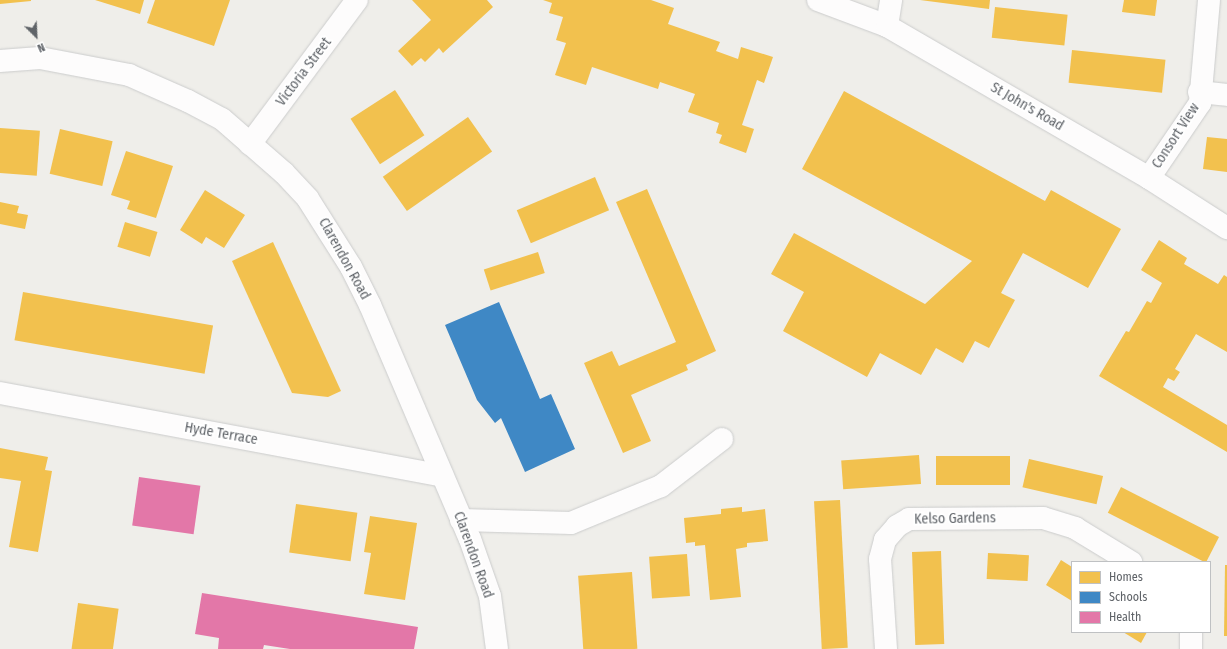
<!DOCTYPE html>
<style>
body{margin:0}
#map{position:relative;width:1227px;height:649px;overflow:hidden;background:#efeeea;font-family:"Fira Sans Condensed",sans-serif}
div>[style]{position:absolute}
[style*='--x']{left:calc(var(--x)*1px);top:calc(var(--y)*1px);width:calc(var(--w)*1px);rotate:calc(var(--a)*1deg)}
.homes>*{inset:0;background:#f2c14e;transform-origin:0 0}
.schools>*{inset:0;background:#3f88c5}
.health>*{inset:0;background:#e377a8;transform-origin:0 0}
.roads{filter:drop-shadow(0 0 1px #cbcccc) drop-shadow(0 0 1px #cbcccc)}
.street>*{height:22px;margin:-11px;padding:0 11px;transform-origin:11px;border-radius:11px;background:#fdfcfc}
.secondary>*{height:22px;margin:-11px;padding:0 11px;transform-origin:11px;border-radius:11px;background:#fdfcfc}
span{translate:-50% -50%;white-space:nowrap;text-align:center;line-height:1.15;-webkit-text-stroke:4px #fff;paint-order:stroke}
.street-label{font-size:14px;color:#5f6368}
.legend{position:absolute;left:1071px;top:561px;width:140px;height:72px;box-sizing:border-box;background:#fff;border:1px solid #bfc1c3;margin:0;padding:5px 7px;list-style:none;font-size:12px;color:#5f6368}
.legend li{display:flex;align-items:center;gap:8px;height:20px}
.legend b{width:20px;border:1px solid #bfc1c3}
.north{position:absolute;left:16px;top:16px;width:40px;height:40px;-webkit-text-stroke:3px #fff;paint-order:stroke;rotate:156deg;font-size:11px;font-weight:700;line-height:16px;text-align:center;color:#5f6368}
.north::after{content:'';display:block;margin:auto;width:14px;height:18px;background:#5f6368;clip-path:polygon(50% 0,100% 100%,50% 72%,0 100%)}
</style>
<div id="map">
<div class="homes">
<i style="clip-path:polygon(0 0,31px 0,31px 1px,0 4px)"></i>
<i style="clip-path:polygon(95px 0,144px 0,140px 14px)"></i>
<i style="clip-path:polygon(155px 0,230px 0,214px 46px,147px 23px)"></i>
<i style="clip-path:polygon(412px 0,487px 0,493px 7px,443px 53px,439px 48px,425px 62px,421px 58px,412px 66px,398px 51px,431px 20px)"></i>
<i style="clip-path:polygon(543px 0,651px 0,674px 8px,668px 24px,720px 42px,716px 51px,738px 59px,741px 47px,773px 57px,764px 83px,757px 80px,742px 125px,754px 129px,746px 153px,719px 143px,722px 135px,716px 133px,719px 123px,688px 112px,695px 94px,660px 82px,658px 89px,592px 67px,586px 85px,555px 75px,566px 43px,556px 40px,563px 17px,549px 13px,552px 3px)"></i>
<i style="clip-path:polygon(920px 0,990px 0,989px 9px)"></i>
<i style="clip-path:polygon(1124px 0,1157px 0,1155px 16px,1122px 12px)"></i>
<i style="left:995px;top:7px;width:73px;height:31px;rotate:6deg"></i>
<i style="left:1072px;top:50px;width:94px;height:33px;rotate:6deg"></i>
<i style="left:395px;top:90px;width:54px;height:53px;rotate:57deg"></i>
<i style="clip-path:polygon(844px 91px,1045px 201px,1051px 190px,1121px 229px,1088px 288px,1023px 253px,1001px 293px,1015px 300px,989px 348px,975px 341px,963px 363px,936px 348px,921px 375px,880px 353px,867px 377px,783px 331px,804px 292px,771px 274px,794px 233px,925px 304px,972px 261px,802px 169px)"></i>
<i style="left:468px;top:117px;width:42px;height:104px;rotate:55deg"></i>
<i style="left:0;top:128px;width:40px;height:45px;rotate:4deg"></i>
<i style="left:60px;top:129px;width:54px;height:46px;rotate:13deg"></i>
<i style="clip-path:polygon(1207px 137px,1227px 139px,1227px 172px,1203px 169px)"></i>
<i style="clip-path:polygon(126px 151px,173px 166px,156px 218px,127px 209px,130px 201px,111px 195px)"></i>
<i style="left:595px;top:177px;width:36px;height:85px;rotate:67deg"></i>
<i style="clip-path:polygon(647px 189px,716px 351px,686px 365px,688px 370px,631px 395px,651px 441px,623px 453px,584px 363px,612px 351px,619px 366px,676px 342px,616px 202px)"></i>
<i style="clip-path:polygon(205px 190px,245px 215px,224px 248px,206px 237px,202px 244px,180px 230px)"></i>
<i style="clip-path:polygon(0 202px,19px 206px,17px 213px,28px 215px,25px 229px,0 224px)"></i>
<i style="left:125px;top:222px;width:34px;height:26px;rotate:17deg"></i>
<i style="clip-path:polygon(1159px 240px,1187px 258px,1184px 264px,1218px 284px,1224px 275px,1227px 277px,1227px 352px,1196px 334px,1175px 369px,1180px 372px,1174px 381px,1168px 378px,1163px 387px,1227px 425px,1227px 452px,1099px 376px,1126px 331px,1129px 332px,1147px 301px,1151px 303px,1162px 283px,1141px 270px)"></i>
<i style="clip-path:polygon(273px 242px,341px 391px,328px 397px,292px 393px,232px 261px)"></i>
<i style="left:538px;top:252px;width:22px;height:57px;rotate:72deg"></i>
<i style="left:23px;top:292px;width:193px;height:49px;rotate:10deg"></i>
<i style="clip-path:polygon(0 448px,48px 457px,45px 470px,52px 471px,38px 552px,9px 547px,21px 481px,0 478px)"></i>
<i style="left:919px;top:455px;width:29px;height:78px;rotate:86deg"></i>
<i style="left:936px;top:456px;width:74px;height:29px"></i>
<i style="left:1029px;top:459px;width:76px;height:29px;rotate:13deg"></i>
<i style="left:1121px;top:487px;width:110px;height:29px;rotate:27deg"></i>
<i style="left:840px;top:500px;width:148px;height:26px;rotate:87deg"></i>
<i style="left:296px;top:504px;width:62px;height:49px;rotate:8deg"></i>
<i style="clip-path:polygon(742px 507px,742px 512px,765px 509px,768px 541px,747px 543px,747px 547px,736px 549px,741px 597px,710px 600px,705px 545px,695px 546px,695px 542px,686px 543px,684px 518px,721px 514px,721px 509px)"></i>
<i style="clip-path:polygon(370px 516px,417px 523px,405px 600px,364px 594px,371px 553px,364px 552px)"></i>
<i style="left:941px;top:551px;width:93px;height:29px;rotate:88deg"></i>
<i style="left:988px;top:553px;width:41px;height:26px;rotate:3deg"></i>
<i style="left:687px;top:554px;width:42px;height:38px;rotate:86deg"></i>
<i style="clip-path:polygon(1061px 560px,1072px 567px,1072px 601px,1046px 585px)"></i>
<i style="clip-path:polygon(1225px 565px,1227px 565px,1227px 636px,1224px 636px)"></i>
<i style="left:632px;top:572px;width:77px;height:54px;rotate:86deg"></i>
<i style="left:78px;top:603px;width:41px;height:47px;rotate:8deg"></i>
<i style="clip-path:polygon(1123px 632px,1147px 632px,1141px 643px)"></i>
</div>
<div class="schools">
<i style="clip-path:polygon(499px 302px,540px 399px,551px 394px,575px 449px,525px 472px,501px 418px,495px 423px,477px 400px,445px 325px)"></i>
</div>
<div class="health">
<i style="left:139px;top:477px;width:62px;height:49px;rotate:8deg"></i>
<i style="clip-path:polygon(202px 593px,418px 627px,414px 649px,290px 649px,264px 645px,263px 649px,218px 649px,219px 638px,195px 634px)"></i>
</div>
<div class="roads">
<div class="street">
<i style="--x:818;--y:0;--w:74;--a:20.6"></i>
<i style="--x:887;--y:26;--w:303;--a:30.1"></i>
<i style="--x:1149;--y:178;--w:93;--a:32.7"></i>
<i style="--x:887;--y:26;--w:26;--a:-81"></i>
<i style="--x:1199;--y:92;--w:28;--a:6"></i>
<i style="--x:250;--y:144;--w:179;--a:-53.4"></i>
<i style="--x:1149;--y:178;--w:91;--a:-55.8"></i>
<i style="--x:1200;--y:103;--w:103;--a:-85"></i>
<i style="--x:0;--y:393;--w:450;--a:10.6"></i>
<i style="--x:461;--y:520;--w:110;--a:1.6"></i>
<i style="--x:571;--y:523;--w:97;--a:-22.3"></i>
<i style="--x:661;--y:486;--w:77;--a:-37.6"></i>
<i style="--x:886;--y:649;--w:90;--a:-93.8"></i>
<i style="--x:880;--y:559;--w:20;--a:-75"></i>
<i style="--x:885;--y:540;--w:18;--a:-49"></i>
<i style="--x:897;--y:526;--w:14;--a:-30"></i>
<i style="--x:909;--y:519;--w:134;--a:-0.4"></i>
<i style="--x:1043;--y:518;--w:34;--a:17"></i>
<i style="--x:1075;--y:528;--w:66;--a:31.3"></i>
<i style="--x:1191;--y:649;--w:17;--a:-90"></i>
</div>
<div class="secondary">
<i style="--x:0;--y:61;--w:40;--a:-4.3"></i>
<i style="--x:40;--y:58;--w:91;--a:10.8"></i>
<i style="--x:129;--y:75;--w:64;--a:23.8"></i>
<i style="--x:188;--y:101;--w:38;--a:28"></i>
<i style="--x:222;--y:119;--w:82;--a:41.1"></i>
<i style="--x:284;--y:173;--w:35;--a:47"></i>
<i style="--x:308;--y:199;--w:80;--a:57.7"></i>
<i style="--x:351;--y:267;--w:42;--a:63.4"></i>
<i style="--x:370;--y:305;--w:254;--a:66.9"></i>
<i style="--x:470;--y:539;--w:60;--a:70.7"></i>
<i style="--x:490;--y:596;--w:53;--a:82.5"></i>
</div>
</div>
<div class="street-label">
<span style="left:304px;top:72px;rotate:-53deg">Victoria Street</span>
<span style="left:1027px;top:107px;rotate:30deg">St John's Road</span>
<span style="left:1176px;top:136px;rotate:-57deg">Consort View</span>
<span style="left:344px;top:259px;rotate:61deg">Clarendon Road</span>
<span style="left:221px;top:434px;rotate:10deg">Hyde Terrace</span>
<span style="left:955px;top:519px;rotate:-1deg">Kelso Gardens</span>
<span style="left:473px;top:555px;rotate:70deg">Clarendon Road</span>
</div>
<ul class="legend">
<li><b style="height:11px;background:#f2c14e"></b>Homes</li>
<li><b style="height:11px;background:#3f88c5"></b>Schools</li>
<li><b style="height:11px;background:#e377a8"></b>Health</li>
</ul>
<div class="north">N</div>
</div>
